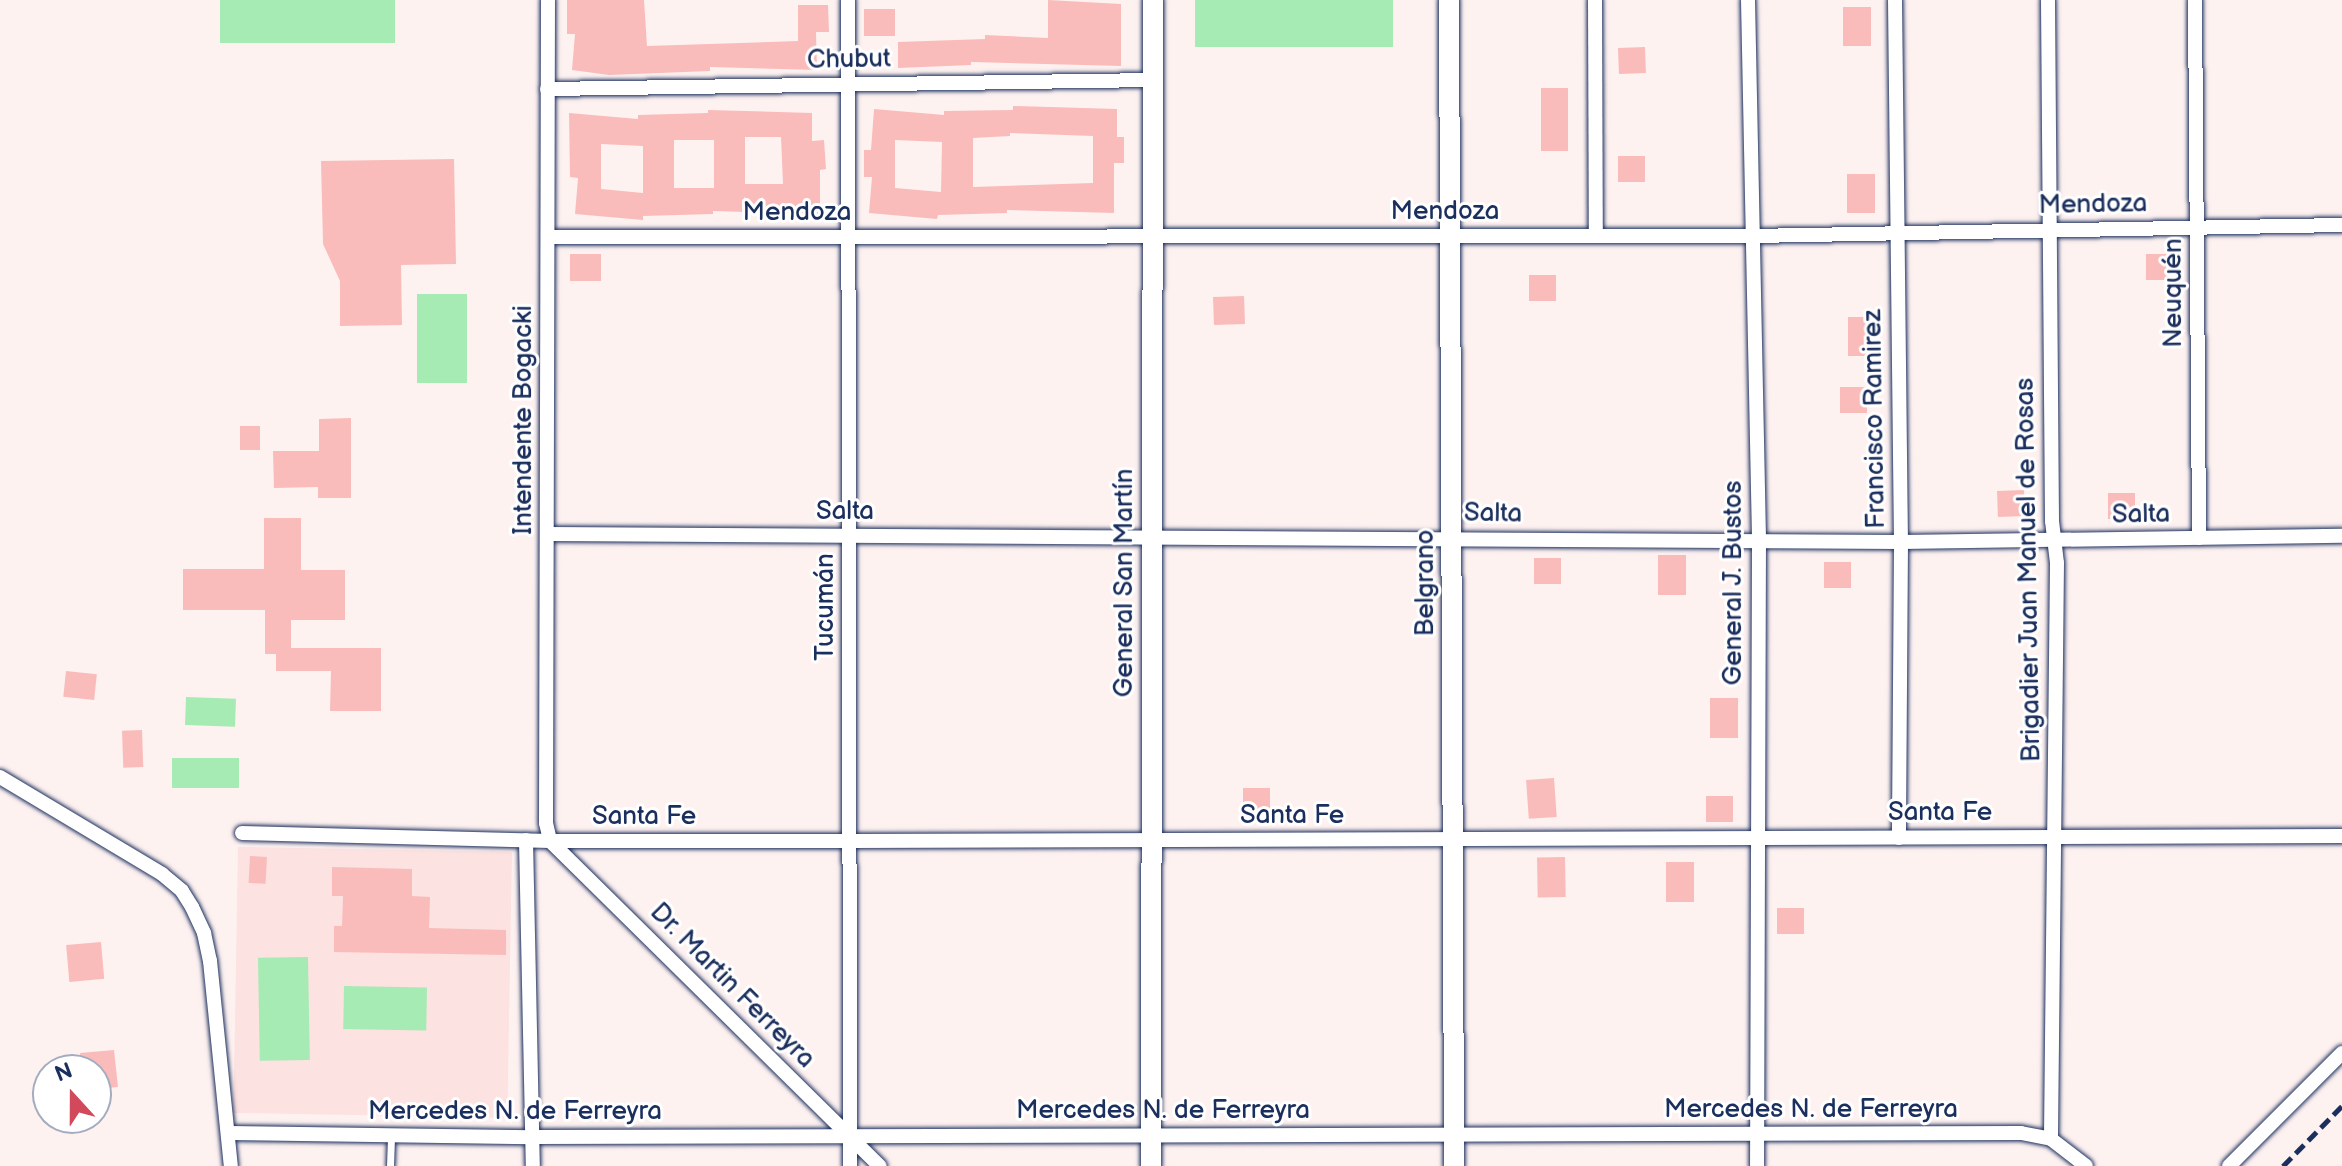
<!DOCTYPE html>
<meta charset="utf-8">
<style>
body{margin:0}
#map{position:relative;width:2342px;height:1166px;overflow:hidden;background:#fef2f1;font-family:"Balsamiq Sans",sans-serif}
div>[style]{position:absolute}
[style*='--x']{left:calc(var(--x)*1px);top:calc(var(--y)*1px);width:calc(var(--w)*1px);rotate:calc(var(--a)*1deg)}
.built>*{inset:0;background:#fce2e0;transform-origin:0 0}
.green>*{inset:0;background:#a6eab4;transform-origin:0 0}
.building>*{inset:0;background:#f9bcba;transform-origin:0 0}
.roads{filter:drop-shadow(0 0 2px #1b2f5e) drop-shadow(0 0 2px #1b2f5e)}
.lane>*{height:7px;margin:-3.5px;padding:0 3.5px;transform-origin:3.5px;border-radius:3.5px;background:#fff}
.street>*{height:14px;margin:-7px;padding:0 7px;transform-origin:7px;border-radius:7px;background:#fff}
.secondary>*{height:20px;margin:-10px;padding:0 10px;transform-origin:10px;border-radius:10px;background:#fff}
.rail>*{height:5px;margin-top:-2.5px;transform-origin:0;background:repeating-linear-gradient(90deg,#1b2f5e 0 12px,transparent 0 18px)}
span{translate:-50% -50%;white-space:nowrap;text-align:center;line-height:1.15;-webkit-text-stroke:6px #fff;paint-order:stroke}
.street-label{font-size:26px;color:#1b2f5e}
.north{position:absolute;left:32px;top:1054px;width:80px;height:80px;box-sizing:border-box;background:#fff;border:2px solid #a4acbf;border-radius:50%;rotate:339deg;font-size:22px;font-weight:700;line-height:32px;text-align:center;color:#1b2f5e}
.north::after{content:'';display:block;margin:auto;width:28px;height:36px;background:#d1495b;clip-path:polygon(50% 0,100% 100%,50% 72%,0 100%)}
</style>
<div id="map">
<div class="built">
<i style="left:238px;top:847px;width:274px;height:266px;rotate:1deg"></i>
</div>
<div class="green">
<i style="left:220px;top:0;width:175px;height:43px"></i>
<i style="left:1195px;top:0;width:198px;height:47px"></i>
<i style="left:417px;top:294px;width:50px;height:89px"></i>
<i style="left:186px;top:697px;width:50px;height:28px;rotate:2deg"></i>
<i style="left:172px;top:758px;width:67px;height:30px"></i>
<i style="left:308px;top:957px;width:103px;height:50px;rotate:89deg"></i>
<i style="left:344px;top:986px;width:83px;height:43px;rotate:1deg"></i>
</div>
<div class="building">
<i style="clip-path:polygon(567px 0,644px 0,647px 46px,798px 41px,798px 5px,828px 5px,829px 32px,816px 32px,817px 70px,710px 67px,710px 71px,609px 75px,572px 70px,575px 34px,567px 34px)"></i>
<i style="clip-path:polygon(1048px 0,1121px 4px,1121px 66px,971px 62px,971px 65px,898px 68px,898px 42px,985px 39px,985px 35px,1048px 38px)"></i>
<i style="left:1843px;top:7px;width:28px;height:39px"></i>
<i style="left:864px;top:9px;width:31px;height:27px"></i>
<i style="left:1645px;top:47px;width:26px;height:27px;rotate:88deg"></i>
<i style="left:1541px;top:88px;width:27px;height:63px"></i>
<i style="clip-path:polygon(evenodd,1013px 106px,1117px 109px,1117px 137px,1124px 137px,1124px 163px,1114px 163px,1114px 213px,1007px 210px,1007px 213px,938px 215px,937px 219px,869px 213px,872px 177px,864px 177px,864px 150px,871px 150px,874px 109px,944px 115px,944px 111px,1013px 110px,1013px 106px,1010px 133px,1093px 136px,1093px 183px,973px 187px,973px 138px,1010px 136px,1010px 133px,1013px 106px,895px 140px,942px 142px,941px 192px,895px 188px,895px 140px)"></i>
<i style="clip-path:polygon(evenodd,708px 110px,812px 113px,812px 141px,824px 140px,826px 169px,820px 170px,820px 214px,713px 211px,713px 214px,643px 216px,643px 220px,575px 214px,578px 178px,570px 177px,569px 113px,638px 119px,638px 115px,708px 113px,708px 110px,745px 137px,781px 137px,783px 184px,745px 184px,745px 137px,708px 110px,674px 140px,714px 140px,714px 188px,674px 188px,674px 140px,708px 110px,601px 144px,643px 146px,643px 193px,601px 189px,601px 144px)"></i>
<i style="left:1645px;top:156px;width:26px;height:27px;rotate:90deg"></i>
<i style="clip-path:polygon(454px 159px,456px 264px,401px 265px,402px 325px,340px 326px,340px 281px,323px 244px,321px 161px)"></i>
<i style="left:1847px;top:174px;width:28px;height:39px"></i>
<i style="left:601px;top:254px;width:27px;height:31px;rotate:90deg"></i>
<i style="left:2173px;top:254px;width:26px;height:27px;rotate:90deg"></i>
<i style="left:1529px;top:275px;width:27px;height:26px"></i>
<i style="left:1244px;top:296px;width:28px;height:31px;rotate:88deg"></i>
<i style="left:1848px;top:317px;width:28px;height:39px"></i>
<i style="left:1840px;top:387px;width:27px;height:26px"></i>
<i style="clip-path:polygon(351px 418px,351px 498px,318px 498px,318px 487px,274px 488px,273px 451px,319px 451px,319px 419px)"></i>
<i style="left:240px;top:426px;width:20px;height:24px"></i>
<i style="left:2024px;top:490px;width:26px;height:27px;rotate:88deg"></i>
<i style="left:2108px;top:493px;width:27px;height:26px"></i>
<i style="clip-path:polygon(264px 518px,301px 518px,301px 570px,345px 570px,345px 620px,291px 620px,291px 648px,381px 648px,381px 711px,330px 711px,331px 671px,276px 671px,276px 654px,265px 654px,265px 610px,183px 610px,183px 569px,264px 569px)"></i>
<i style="left:1686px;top:555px;width:40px;height:28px;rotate:90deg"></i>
<i style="left:1561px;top:558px;width:26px;height:27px;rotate:90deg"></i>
<i style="left:1824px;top:562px;width:27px;height:26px"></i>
<i style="left:66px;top:671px;width:31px;height:26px;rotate:6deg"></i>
<i style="left:1710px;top:698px;width:28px;height:40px"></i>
<i style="left:142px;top:730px;width:37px;height:20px;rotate:88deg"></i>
<i style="left:1554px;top:778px;width:39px;height:28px;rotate:86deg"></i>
<i style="left:1243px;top:788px;width:27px;height:26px"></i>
<i style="left:1733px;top:796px;width:26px;height:27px;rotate:90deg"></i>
<i style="left:250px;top:856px;width:17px;height:27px;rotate:3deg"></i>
<i style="left:1565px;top:857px;width:40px;height:28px;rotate:89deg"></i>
<i style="left:1694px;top:862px;width:40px;height:28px;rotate:90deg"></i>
<i style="clip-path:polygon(332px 867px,412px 869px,412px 896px,430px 897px,429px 928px,506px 930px,506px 955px,334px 952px,334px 926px,342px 926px,343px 896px,332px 896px)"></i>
<i style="left:1804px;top:908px;width:26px;height:27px;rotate:90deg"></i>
<i style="left:101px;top:942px;width:37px;height:35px;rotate:85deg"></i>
<i style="clip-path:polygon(114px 1050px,118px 1087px,96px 1089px,96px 1070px,82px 1070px,80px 1053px)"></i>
</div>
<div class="roads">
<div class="lane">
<i style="--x:390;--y:1166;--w:30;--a:-88"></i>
</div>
<div class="street">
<i style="--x:548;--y:0;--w:823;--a:90.14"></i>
<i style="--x:546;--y:823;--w:18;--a:77"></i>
<i style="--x:550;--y:841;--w:463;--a:44.6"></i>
<i style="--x:848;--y:0;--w:1166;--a:89.9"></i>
<i style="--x:1595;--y:0;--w:236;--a:89.8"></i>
<i style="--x:1748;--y:0;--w:540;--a:88.83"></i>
<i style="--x:1759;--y:540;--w:626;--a:90.18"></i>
<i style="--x:1895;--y:0;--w:542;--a:89.37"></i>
<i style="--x:1901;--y:542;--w:296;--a:90.4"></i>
<i style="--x:2048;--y:0;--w:521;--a:89.56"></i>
<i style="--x:2052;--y:521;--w:42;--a:83.2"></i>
<i style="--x:2057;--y:563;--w:576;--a:90.6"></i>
<i style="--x:2195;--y:0;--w:538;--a:89.57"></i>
<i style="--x:547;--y:89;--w:605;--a:-0.85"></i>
<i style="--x:548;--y:237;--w:1204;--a:-0.05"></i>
<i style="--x:1752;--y:236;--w:590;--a:-1.07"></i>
<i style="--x:548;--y:534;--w:1353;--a:0.34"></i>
<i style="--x:1901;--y:542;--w:441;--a:-0.8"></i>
<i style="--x:0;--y:777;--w:189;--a:30.9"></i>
<i style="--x:162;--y:874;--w:26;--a:40"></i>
<i style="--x:182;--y:891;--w:19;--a:58"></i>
<i style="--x:192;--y:907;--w:29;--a:65"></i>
<i style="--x:204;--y:933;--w:29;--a:78"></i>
<i style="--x:210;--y:961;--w:206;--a:84.2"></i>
<i style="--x:242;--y:833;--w:308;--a:1.5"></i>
<i style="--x:550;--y:841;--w:300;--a:0"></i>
<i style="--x:850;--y:841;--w:1492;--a:-0.19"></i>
<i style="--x:526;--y:840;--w:326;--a:88.8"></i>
<i style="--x:230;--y:1133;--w:302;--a:0.8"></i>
<i style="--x:532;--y:1137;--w:1489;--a:-0.15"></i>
<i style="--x:2021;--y:1133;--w:31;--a:11"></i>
<i style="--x:2051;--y:1139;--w:44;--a:37.6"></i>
<i style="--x:2229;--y:1166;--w:160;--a:-45"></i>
</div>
<div class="secondary">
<i style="--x:1449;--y:0;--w:1166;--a:89.75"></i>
<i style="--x:1151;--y:1166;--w:1166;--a:-89.9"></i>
</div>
</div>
<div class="rail">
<i style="--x:2283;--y:1166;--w:84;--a:-45.5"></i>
</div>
<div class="street-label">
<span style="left:849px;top:60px;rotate:-1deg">Chubut</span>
<span style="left:2093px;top:205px;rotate:-1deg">Mendoza</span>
<span style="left:1445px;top:212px">Mendoza</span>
<span style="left:797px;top:213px">Mendoza</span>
<span style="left:2174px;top:293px;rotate:-90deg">Neuquén</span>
<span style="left:1875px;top:419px;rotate:-91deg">Francisco Ramirez</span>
<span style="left:524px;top:420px;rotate:-90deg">Intendente Bogacki</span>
<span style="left:845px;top:512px">Salta</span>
<span style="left:1493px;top:514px;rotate:1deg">Salta</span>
<span style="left:2141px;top:515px;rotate:-1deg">Salta</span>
<span style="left:2029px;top:570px;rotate:-91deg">Brigadier Juan Manuel de Rosas</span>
<span style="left:1125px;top:583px;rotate:-90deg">General San Martín</span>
<span style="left:1426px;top:583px;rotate:-90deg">Belgrano</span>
<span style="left:1734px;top:583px;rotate:-90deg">General J. Bustos</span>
<span style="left:826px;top:607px;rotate:-90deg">Tucumán</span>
<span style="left:1940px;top:813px">Santa Fe</span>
<span style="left:1292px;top:816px">Santa Fe</span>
<span style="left:644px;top:817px">Santa Fe</span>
<span style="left:732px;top:986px;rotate:45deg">Dr. Martin Ferreyra</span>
<span style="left:1811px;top:1110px">Mercedes N. de Ferreyra</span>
<span style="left:1163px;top:1111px">Mercedes N. de Ferreyra</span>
<span style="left:515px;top:1112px">Mercedes N. de Ferreyra</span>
</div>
<div class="north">N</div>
</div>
